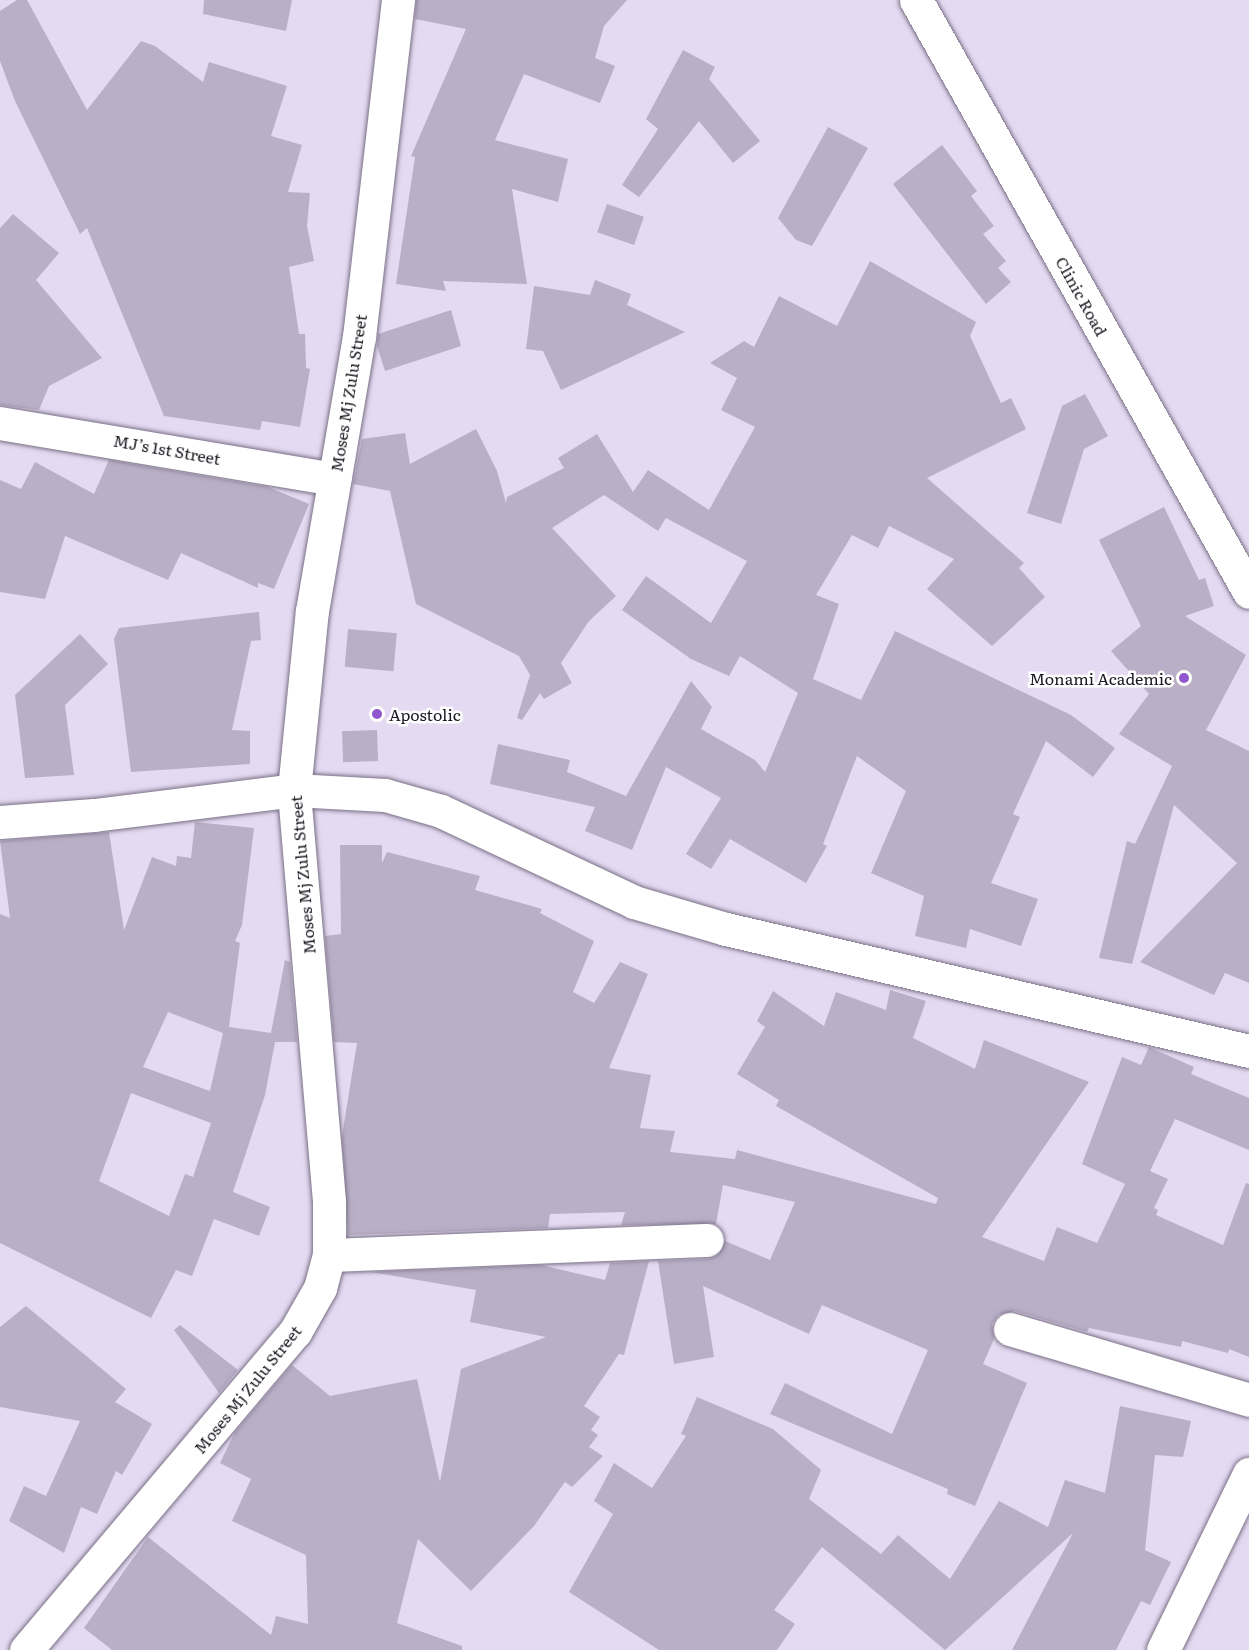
<!DOCTYPE html>
<meta charset="utf-8">
<style>
body{margin:0}
#map{position:relative;width:1249px;height:1650px;overflow:hidden;background:#e4daf2;font-family:Literata,serif}
div>[style]{position:absolute}
[style*='--x']{left:calc(var(--x)*1px);top:calc(var(--y)*1px);width:calc(var(--w)*1px);rotate:calc(var(--a)*1deg)}
.building>*{inset:0;background:#b9b0c7;transform-origin:0 0}
.roads{filter:drop-shadow(0 0 2px #797085) drop-shadow(0 0 2px #797085)}
.street>*{height:33px;margin:-16.5px;padding:0 16.5px;transform-origin:16.5px;border-radius:16.5px;background:#fff}
.secondary>*{height:33px;margin:-16.5px;padding:0 16.5px;transform-origin:16.5px;border-radius:16.5px;background:#fff}
.dots>*{width:16px;height:16px;translate:-50% -50%;box-sizing:border-box;border:3px solid #fff;border-radius:50%}
span{translate:-50% -50%;white-space:nowrap;text-align:center;line-height:1.15;-webkit-text-stroke:5px #fff;paint-order:stroke}
.street-label{font-size:16px;color:#1b1820}
.poi-label{font-size:16px;color:#1b1820}
.right{translate:-100% -50%;text-align:right}
.left{translate:0 -50%;text-align:left}
</style>
<div id="map">
<div class="building">
<i style="clip-path:polygon(17px 0,27px 0,87px 110px,141px 41px,155px 46px,203px 82px,209px 62px,287px 86px,271px 136px,302px 145px,288px 192px,310px 193px,307px 226px,314px 261px,289px 267px,299px 334px,305px 334px,306px 368px,310px 369px,300px 427px,262px 421px,260px 430px,164px 416px,87px 228px,80px 234px,15px 101px,0 61px,0 11px)"></i>
<i style="clip-path:polygon(204px 0,292px 0,286px 31px,203px 14px)"></i>
<i style="clip-path:polygon(416px 0,627px 0,604px 26px,595px 58px,615px 66px,600px 103px,524px 74px,495px 140px,568px 159px,558px 202px,512px 189px,527px 284px,443px 281px,446px 291px,396px 284px,415px 157px,411px 156px,466px 29px,415px 19px)"></i>
<i style="clip-path:polygon(683px 50px,715px 67px,709px 79px,760px 141px,733px 163px,699px 121px,639px 197px,622px 185px,658px 129px,646px 119px)"></i>
<i style="clip-path:polygon(828px 127px,868px 148px,812px 246px,796px 240px,778px 218px)"></i>
<i style="clip-path:polygon(942px 145px,977px 191px,971px 196px,994px 226px,983px 234px,1006px 261px,998px 268px,1011px 282px,986px 304px,893px 184px)"></i>
<i style="left:607px;top:204px;width:39px;height:30px;rotate:19deg"></i>
<i style="clip-path:polygon(13px 214px,59px 253px,36px 280px,102px 358px,49px 386px,39px 410px,0 405px,0 228px)"></i>
<i style="clip-path:polygon(870px 261px,976px 322px,970px 336px,1001px 403px,1011px 398px,1026px 429px,927px 478px,1024px 563px,1019px 568px,1045px 597px,992px 646px,927px 589px,954px 559px,889px 526px,878px 548px,852px 535px,816px 595px,839px 604px,813px 679px,861px 700px,895px 631px,1071px 715px,1115px 748px,1093px 777px,1046px 741px,1013px 814px,1020px 817px,991px 883px,1038px 899px,1021px 946px,970px 929px,966px 948px,915px 936px,924px 896px,871px 873px,906px 791px,857px 756px,823px 844px,827px 846px,806px 883px,730px 839px,711px 869px,686px 854px,721px 798px,666px 767px,632px 850px,585px 831px,595px 807px,490px 784px,498px 744px,570px 760px,567px 772px,626px 796px,691px 681px,712px 707px,701px 729px,755px 760px,765px 772px,798px 693px,740px 656px,729px 676px,691px 659px,622px 610px,646px 576px,711px 623px,747px 561px,666px 518px,658px 531px,604px 495px,552px 528px,616px 596px,589px 621px,561px 663px,572px 683px,544px 699px,540px 693px,522px 720px,517px 718px,530px 675px,519px 656px,416px 604px,390px 491px,353px 484px,362px 439px,405px 433px,410px 464px,476px 429px,497px 471px,506px 503px,507px 497px,564px 468px,558px 458px,597px 434px,633px 492px,648px 470px,709px 510px,755px 427px,721px 410px,737px 378px,710px 363px,744px 341px,754px 347px,779px 296px,837px 326px)"></i>
<i style="clip-path:polygon(595px 280px,631px 294px,627px 305px,685px 332px,561px 390px,543px 351px,526px 349px,534px 286px,590px 295px)"></i>
<i style="clip-path:polygon(451px 310px,461px 346px,385px 371px,377px 346px,378px 334px)"></i>
<i style="clip-path:polygon(1085px 394px,1108px 436px,1084px 449px,1061px 524px,1027px 513px,1062px 406px)"></i>
<i style="clip-path:polygon(109px 460px,268px 487px,309px 504px,274px 589px,258px 583px,258px 588px,181px 553px,168px 580px,65px 536px,45px 599px,0 592px,0 480px,21px 489px,35px 462px,94px 494px)"></i>
<i style="clip-path:polygon(1164px 507px,1199px 580px,1205px 578px,1214px 606px,1185px 616px,1246px 655px,1206px 730px,1249px 751px,1249px 983px,1225px 973px,1214px 995px,1140px 962px,1237px 863px,1174px 805px,1132px 964px,1099px 958px,1127px 841px,1135px 844px,1172px 766px,1119px 734px,1149px 694px,1111px 651px,1141px 626px,1099px 540px)"></i>
<i style="clip-path:polygon(259px 612px,261px 640px,251px 641px,232px 730px,250px 731px,250px 764px,131px 772px,114px 639px,119px 628px)"></i>
<i style="left:348px;top:629px;width:49px;height:38px;rotate:5deg"></i>
<i style="clip-path:polygon(80px 634px,108px 664px,65px 705px,74px 775px,25px 778px,15px 695px)"></i>
<i style="left:377px;top:730px;width:31px;height:35px;rotate:88deg"></i>
<i style="clip-path:polygon(evenodd,195px 822px,254px 828px,242px 925px,235px 941px,240px 943px,229px 1027px,271px 1033px,285px 960px,290px 962px,297px 1042px,275px 1042px,265px 1095px,233px 1192px,270px 1207px,259px 1236px,214px 1219px,192px 1276px,176px 1270px,151px 1318px,0 1243px,0 914px,10px 918px,0 841px,109px 832px,124px 930px,152px 857px,176px 866px,177px 856px,191px 858px,195px 822px,168px 1012px,223px 1033px,210px 1091px,143px 1067px,168px 1012px,195px 822px,131px 1093px,211px 1123px,193px 1177px,185px 1174px,169px 1216px,99px 1181px,131px 1093px)"></i>
<i style="clip-path:polygon(340px 845px,382px 845px,382px 863px,387px 852px,480px 876px,475px 890px,542px 909px,540px 913px,594px 941px,573px 992px,594px 1003px,620px 962px,648px 974px,609px 1068px,651px 1075px,640px 1128px,675px 1131px,670px 1152px,735px 1159px,737px 1150px,936px 1204px,938px 1198px,776px 1106px,779px 1100px,737px 1074px,765px 1027px,757px 1021px,773px 991px,824px 1026px,836px 992px,886px 1010px,890px 990px,926px 1001px,913px 1038px,975px 1069px,984px 1040px,1089px 1082px,982px 1237px,1044px 1261px,1057px 1227px,1097px 1243px,1125px 1184px,1082px 1164px,1122px 1057px,1141px 1065px,1149px 1047px,1194px 1067px,1191px 1074px,1249px 1098px,1249px 1150px,1175px 1119px,1150px 1171px,1168px 1179px,1154px 1208px,1158px 1210px,1156px 1215px,1223px 1245px,1246px 1183px,1249px 1184px,1249px 1357px,1229px 1349px,1228px 1353px,1182px 1341px,1181px 1347px,1089px 1328px,1087px 1332px,1015px 1311px,998px 1315px,992px 1324px,994px 1339px,983px 1364px,1027px 1383px,975px 1506px,947px 1494px,948px 1489px,770px 1414px,785px 1383px,892px 1434px,928px 1350px,822px 1305px,809px 1334px,703px 1286px,714px 1357px,674px 1364px,658px 1261px,708px 1259px,717px 1255px,725px 1241px,770px 1260px,795px 1202px,723px 1185px,716px 1224px,621px 1225px,625px 1212px,550px 1214px,548px 1228px,348px 1235px,342px 1136px,357px 1043px,334px 1042px,325px 936px,341px 934px)"></i>
<i style="clip-path:polygon(649px 1261px,624px 1355px,619px 1354px,584px 1406px,600px 1417px,591px 1430px,598px 1435px,589px 1447px,603px 1456px,572px 1487px,565px 1482px,534px 1526px,471px 1591px,418px 1539px,397px 1623px,462px 1646px,462px 1650px,112px 1650px,84px 1628px,148px 1537px,271px 1635px,276px 1616px,308px 1624px,306px 1555px,232px 1521px,251px 1479px,220px 1463px,235px 1432px,292px 1365px,330px 1396px,417px 1379px,440px 1482px,461px 1369px,546px 1337px,470px 1322px,476px 1290px,371px 1272px,541px 1265px,605px 1280px,610px 1263px)"></i>
<i style="clip-path:polygon(26px 1306px,126px 1389px,115px 1402px,152px 1424px,122px 1475px,116px 1471px,97px 1514px,81px 1507px,64px 1553px,9px 1521px,24px 1486px,46px 1496px,80px 1421px,0 1407px,0 1327px)"></i>
<i style="clip-path:polygon(180px 1325px,238px 1370px,219px 1393px,174px 1330px)"></i>
<i style="clip-path:polygon(697px 1397px,773px 1429px,821px 1470px,809px 1499px,881px 1554px,898px 1535px,950px 1579px,999px 1501px,1048px 1527px,1065px 1480px,1105px 1493px,1120px 1406px,1191px 1421px,1183px 1457px,1155px 1455px,1145px 1550px,1171px 1562px,1150px 1605px,1141px 1601px,1116px 1650px,1012px 1650px,1073px 1533px,945px 1650px,822px 1547px,774px 1610px,795px 1624px,777px 1650px,659px 1650px,569px 1592px,613px 1514px,594px 1501px,614px 1463px,652px 1488px,686px 1436px,681px 1434px)"></i>
</div>
<div class="roads">
<div class="street">
<i style="--x:0;--y:423;--w:339;--a:9.5"></i>
<i style="--x:0;--y:822;--w:94;--a:-4.3"></i>
<i style="--x:94;--y:815;--w:202;--a:-7.1"></i>
<i style="--x:294;--y:790;--w:91;--a:3.1"></i>
<i style="--x:385;--y:795;--w:58;--a:15.9"></i>
<i style="--x:441;--y:811;--w:213;--a:25.2"></i>
<i style="--x:634;--y:902;--w:96;--a:16.4"></i>
<i style="--x:726;--y:929;--w:537;--a:13.13"></i>
<i style="--x:329;--y:1255;--w:378;--a:-2.3"></i>
<i style="--x:1010;--y:1329;--w:249;--a:16.5"></i>
<i style="--x:26;--y:1650;--w:417;--a:-49.8"></i>
<i style="--x:295;--y:1332;--w:51;--a:-60.4"></i>
<i style="--x:320;--y:1288;--w:34;--a:-75"></i>
<i style="--x:329;--y:1255;--w:54;--a:-90"></i>
<i style="--x:329;--y:1201;--w:412;--a:-94.9"></i>
<i style="--x:294;--y:790;--w:180;--a:-84.3"></i>
<i style="--x:312;--y:611;--w:278;--a:-80.3"></i>
<i style="--x:359;--y:337;--w:339;--a:-83.4"></i>
<i style="--x:1163;--y:1650;--w:196;--a:-64"></i>
</div>
<div class="secondary">
<i style="--x:916;--y:0;--w:679;--a:60.64"></i>
</div>
</div>
<div class="dots">
<i style="left:1184px;top:678px;background:#9056cd"></i>
<i style="left:377px;top:714px;background:#9056cd"></i>
</div>
<div class="street-label">
<span style="left:1082px;top:296px;rotate:61deg">Clinic Road</span>
<span style="left:348px;top:393px;rotate:-81deg">Moses Mj Zulu Street</span>
<span style="left:167px;top:449px;rotate:10deg">MJ’s 1st Street</span>
<span style="left:302px;top:875px;rotate:-95deg">Moses Mj Zulu Street</span>
<span style="left:247px;top:1389px;rotate:-51deg">Moses Mj Zulu Street</span>
</div>
<div class="poi-label">
<span class="right" style="left:1172px;top:678px">Monami Academic</span>
<span class="left" style="left:389px;top:714px">Apostolic</span>
</div>
</div>
